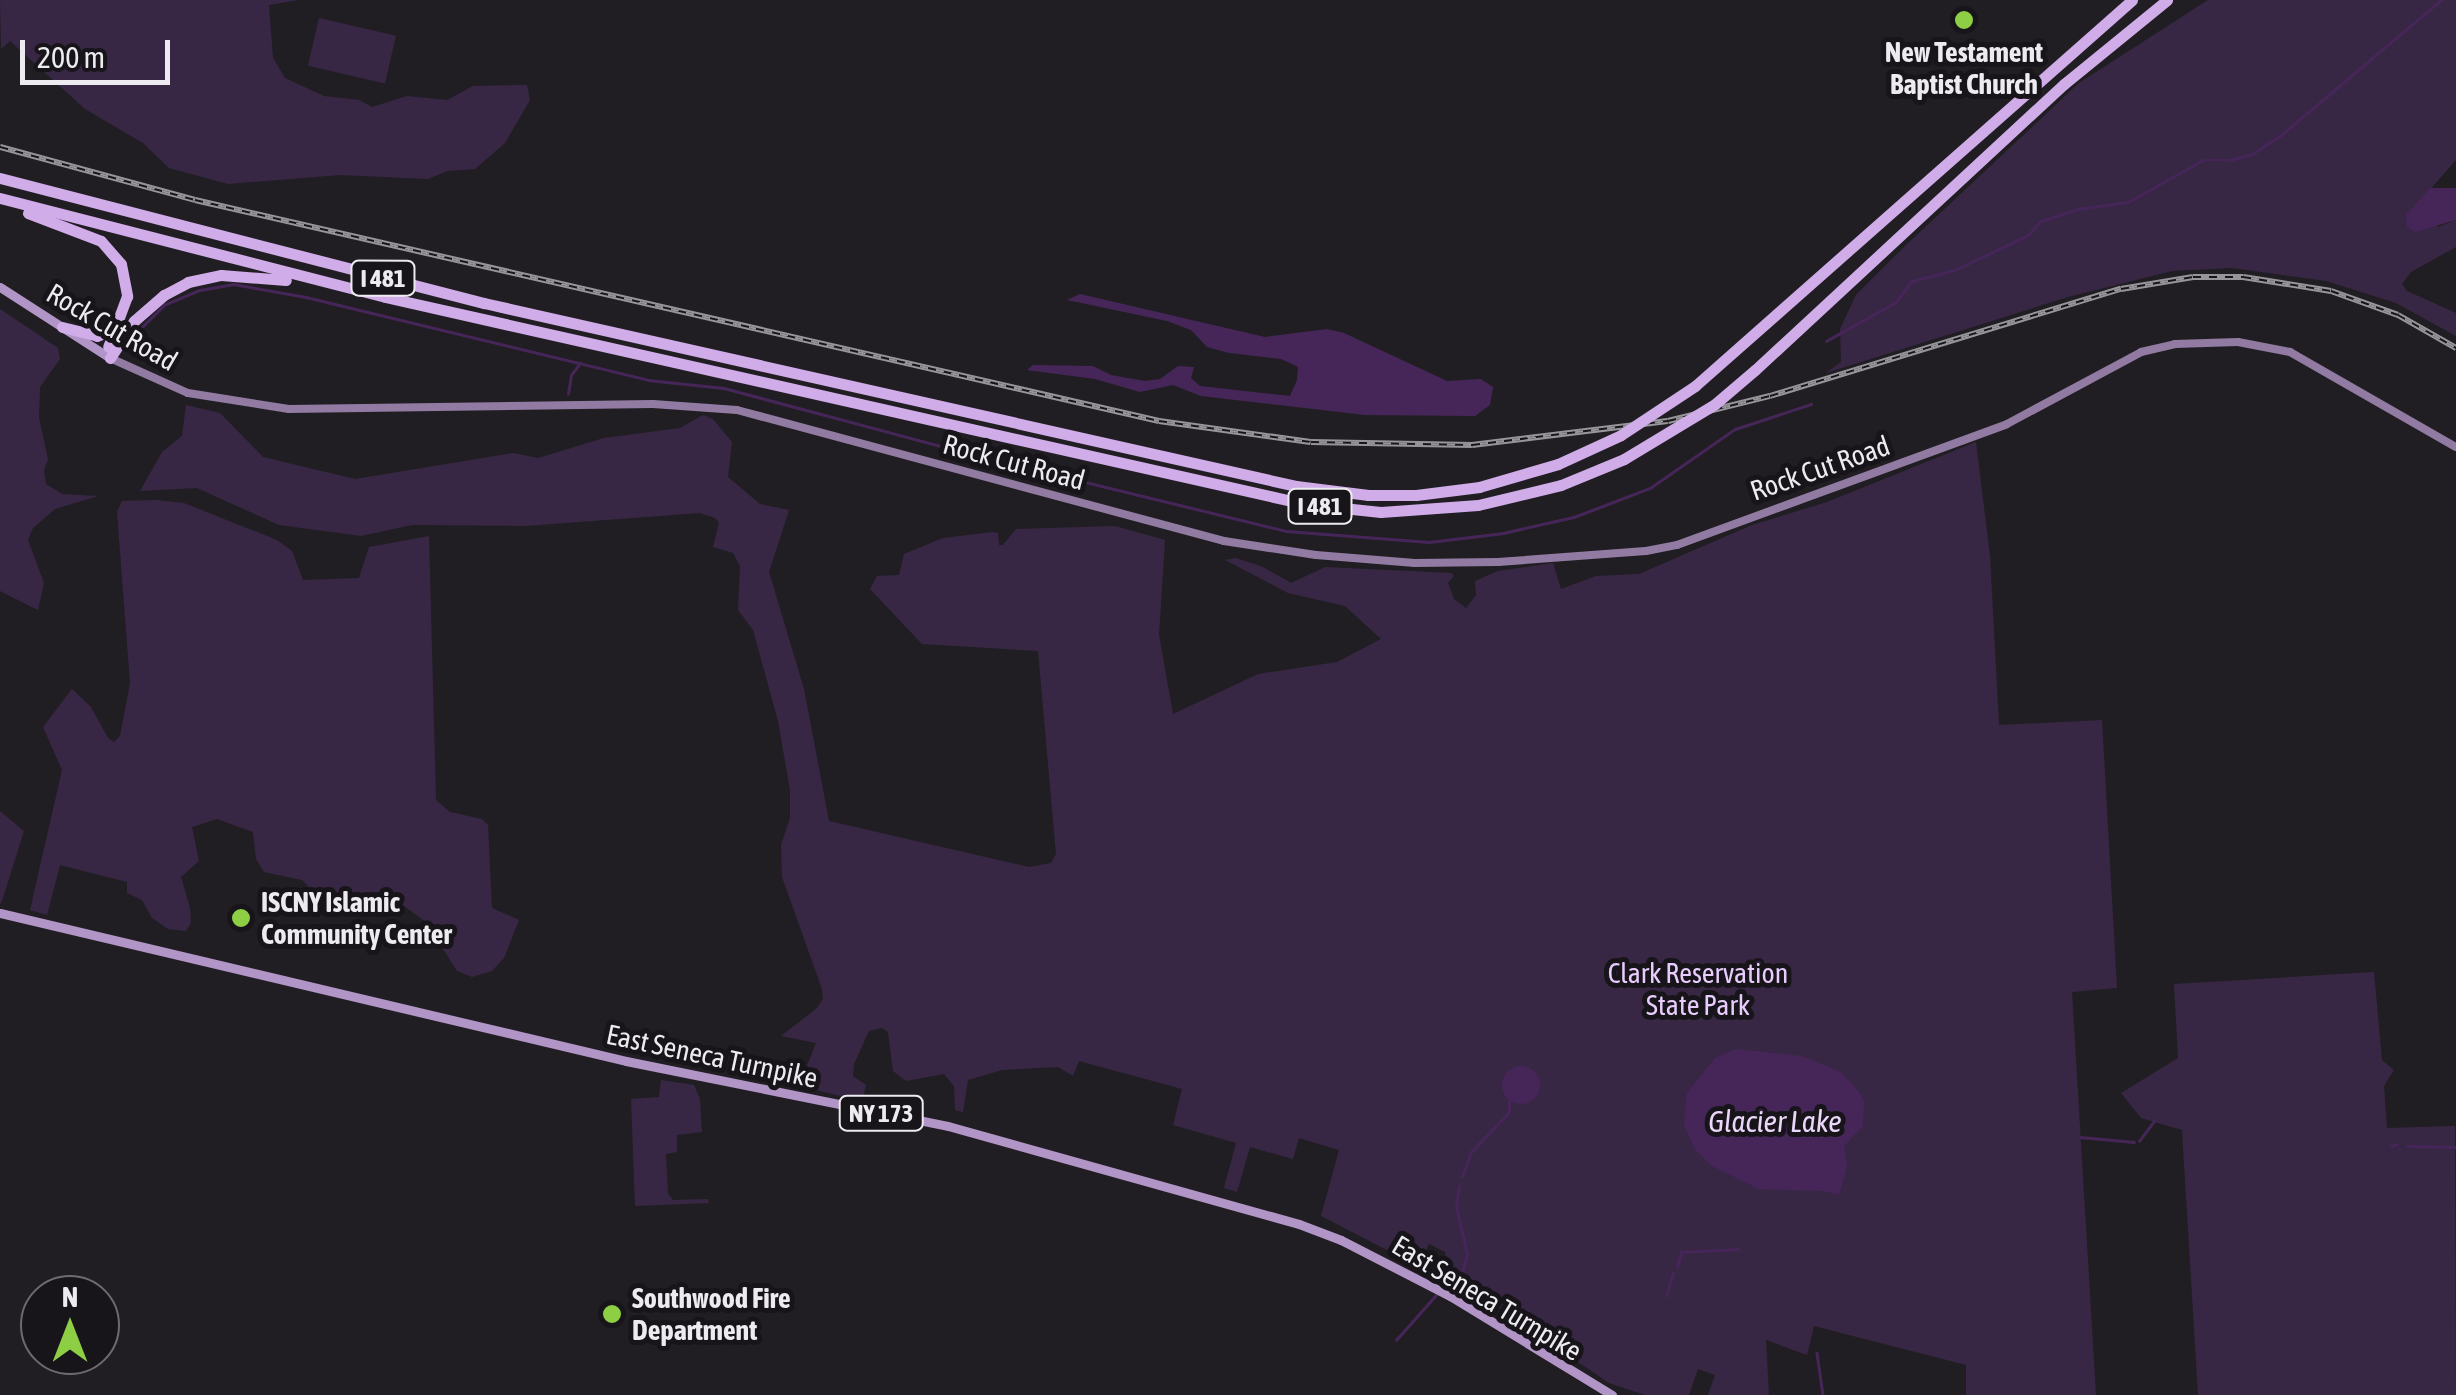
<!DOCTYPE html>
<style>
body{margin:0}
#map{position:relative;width:2456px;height:1395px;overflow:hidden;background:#211e23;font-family:"Asap Condensed",sans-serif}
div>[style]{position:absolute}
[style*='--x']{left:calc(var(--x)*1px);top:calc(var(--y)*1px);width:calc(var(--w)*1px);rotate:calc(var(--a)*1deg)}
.green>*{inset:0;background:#382744;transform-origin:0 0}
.water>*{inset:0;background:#462659}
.round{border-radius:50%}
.stream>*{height:2.5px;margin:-1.25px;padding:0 1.25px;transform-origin:1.25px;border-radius:1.25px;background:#462659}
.secondary>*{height:8px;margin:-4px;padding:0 4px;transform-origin:4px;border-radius:4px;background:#927ba2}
.primary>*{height:9px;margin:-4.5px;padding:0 4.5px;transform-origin:4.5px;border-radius:4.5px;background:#b295c7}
.highway>*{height:11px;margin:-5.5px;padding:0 5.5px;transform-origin:5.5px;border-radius:5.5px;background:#d0ace9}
.rail>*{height:6px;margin-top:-3px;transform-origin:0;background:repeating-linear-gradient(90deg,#18151a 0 8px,#979599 0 16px);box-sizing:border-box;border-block:2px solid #979599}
.highway-bridge>*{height:11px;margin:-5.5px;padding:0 5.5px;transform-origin:5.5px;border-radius:5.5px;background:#d0ace9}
.dots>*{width:28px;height:28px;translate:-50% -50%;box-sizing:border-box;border:5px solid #18151a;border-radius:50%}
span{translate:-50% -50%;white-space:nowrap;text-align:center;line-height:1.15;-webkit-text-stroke:10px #18151a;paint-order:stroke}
.shield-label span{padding:2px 8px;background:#18151a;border:2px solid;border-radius:8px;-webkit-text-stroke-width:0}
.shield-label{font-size:25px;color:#edebef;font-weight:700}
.poi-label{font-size:28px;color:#edebef;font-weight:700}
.left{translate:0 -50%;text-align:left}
.street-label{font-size:28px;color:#edebef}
.park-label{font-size:28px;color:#e9ccfe}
.water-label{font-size:30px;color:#ebd7f9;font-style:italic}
.north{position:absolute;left:20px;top:1275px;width:100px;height:100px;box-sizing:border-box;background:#18151a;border:2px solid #6d6b6f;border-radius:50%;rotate:0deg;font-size:28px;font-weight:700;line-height:40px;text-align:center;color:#edebef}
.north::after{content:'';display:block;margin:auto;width:35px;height:45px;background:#8dce44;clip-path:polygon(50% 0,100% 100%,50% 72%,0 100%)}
.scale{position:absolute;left:20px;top:40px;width:150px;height:45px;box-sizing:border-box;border:5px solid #edebef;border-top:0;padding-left:12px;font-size:30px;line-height:35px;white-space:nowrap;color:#edebef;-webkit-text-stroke:8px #18151a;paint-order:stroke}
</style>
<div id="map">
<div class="green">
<i style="clip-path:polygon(0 0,298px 0,269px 5px,273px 58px,285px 78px,324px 96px,359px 100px,372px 107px,407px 96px,447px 100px,473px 86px,527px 85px,530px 100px,505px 143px,475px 169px,447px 171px,428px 179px,340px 175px,228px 184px,169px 168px,143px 143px,85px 109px,10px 41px,1px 49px)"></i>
<i style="clip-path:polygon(2208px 0,2456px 0,2456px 160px,2419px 202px,2438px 227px,2456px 220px,2456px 247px,2411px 272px,2402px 284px,2407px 291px,2456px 313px,2456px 336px,2396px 303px,2326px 281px,2232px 268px,2172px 271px,2068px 297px,1826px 373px,1841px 362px,1840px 329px,1856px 295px,1904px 247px,2079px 83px)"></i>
<i style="left:319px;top:18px;width:79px;height:49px;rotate:13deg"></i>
<i style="clip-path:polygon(0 309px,58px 348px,60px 359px,40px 387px,39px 418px,48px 459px,44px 470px,46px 484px,62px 494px,98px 496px,55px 509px,33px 528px,28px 540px,44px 583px,38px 610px,0 591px)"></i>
<i style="clip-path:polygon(186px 405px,220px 413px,263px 457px,355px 479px,513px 453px,538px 458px,604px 438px,680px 428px,703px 415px,713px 419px,732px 442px,728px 477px,760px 504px,789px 510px,769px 572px,804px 689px,829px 821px,1029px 867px,1051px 863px,1056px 854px,1038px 651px,922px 644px,870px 589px,877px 576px,899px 575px,904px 554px,943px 538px,993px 532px,998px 533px,999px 545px,1003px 545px,1016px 529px,1115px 526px,1165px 540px,1159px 635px,1173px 714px,1258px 674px,1337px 662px,1381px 639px,1345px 606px,1288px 593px,1225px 560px,1236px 558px,1263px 567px,1291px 583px,1325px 567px,1451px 573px,1454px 576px,1448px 583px,1454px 599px,1466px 608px,1476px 595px,1475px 581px,1498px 571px,1553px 563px,1561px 589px,1596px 576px,1639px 574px,1752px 525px,1827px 502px,1976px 442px,1990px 556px,1999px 725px,2102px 720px,2117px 988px,2072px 992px,2096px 1395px,1966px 1395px,1966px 1365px,1814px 1326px,1807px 1355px,1766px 1340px,1769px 1395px,1708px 1395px,1715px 1375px,1698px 1369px,1689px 1395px,1645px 1395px,1609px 1383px,1502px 1310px,1447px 1281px,1445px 1252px,1429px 1244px,1418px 1266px,1321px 1216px,1339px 1150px,1299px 1138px,1293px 1159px,1250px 1147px,1237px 1192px,1224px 1188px,1236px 1143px,1173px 1125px,1182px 1089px,1079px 1061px,1073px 1076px,1058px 1067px,1002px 1070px,968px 1080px,963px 1112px,955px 1110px,954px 1086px,944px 1074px,906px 1081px,893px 1071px,888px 1032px,882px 1028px,869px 1031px,854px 1064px,853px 1076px,866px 1085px,862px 1101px,799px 1086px,816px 1043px,781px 1036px,817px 1008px,823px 999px,822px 989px,782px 877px,781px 845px,790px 818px,790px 790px,778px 721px,753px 630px,738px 610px,740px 566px,733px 553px,713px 547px,719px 523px,715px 518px,700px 513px,525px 526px,412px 525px,361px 536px,279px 525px,197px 488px,140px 491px,162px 452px,182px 436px)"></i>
<i style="clip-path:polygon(156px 500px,184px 503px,277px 540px,292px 551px,303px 580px,359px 578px,369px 547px,429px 536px,436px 800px,450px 812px,482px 819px,488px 825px,492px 908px,519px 920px,504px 958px,492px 971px,472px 977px,457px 971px,426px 922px,394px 899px,357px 892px,324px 902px,302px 880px,264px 872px,256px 859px,253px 832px,217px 819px,192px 827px,199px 861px,181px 877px,190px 908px,191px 923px,186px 931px,168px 929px,152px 918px,142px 900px,127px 893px,127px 882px,60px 865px,47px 915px,30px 910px,62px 770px,43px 727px,72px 689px,91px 707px,108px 738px,114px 742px,120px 736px,130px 683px,117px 512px,122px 501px)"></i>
<i style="clip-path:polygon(0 811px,24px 831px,1px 904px,0 903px)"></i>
<i style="clip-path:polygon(2374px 972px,2382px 1060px,2394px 1070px,2384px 1086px,2387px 1128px,2455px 1126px,2456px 1395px,2198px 1395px,2182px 1130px,2141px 1118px,2121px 1093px,2178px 1058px,2174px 984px)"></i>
<i style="clip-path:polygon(661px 1080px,694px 1085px,700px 1099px,702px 1132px,677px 1135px,677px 1152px,666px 1154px,668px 1194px,673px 1200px,708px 1199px,709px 1203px,635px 1206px,631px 1099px,659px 1097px)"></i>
</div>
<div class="water">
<i style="clip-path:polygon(2430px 188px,2456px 188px,2456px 220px,2415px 232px,2407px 227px,2406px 215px)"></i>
<i style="clip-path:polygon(1080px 294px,1265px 337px,1327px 329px,1344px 333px,1447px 381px,1481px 379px,1493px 387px,1490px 405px,1475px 416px,1365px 415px,1201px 396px,1173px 385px,1140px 392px,1095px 379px,1027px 370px,1033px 365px,1093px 366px,1111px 375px,1145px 381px,1160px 379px,1178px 366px,1194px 367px,1191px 378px,1200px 386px,1290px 396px,1297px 380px,1298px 367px,1281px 359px,1229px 353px,1207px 347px,1191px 330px,1167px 321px,1067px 300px)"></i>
<i style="clip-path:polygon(1736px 1049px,1801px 1056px,1841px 1072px,1859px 1092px,1864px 1102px,1863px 1126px,1844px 1146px,1847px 1166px,1839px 1195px,1824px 1191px,1759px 1189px,1712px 1166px,1694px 1148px,1684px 1124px,1687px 1093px,1715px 1058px)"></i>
<i class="round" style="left:1502px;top:1066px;width:38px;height:38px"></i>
</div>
<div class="stream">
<i style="--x:1826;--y:341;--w:80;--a:-29.1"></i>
<i style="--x:1896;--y:302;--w:26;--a:-53"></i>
<i style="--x:1912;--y:281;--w:44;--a:-14.3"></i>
<i style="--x:1955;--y:270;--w:81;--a:-25.6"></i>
<i style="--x:2028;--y:235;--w:19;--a:-47"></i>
<i style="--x:2041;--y:221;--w:38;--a:-18"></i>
<i style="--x:2077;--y:209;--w:51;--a:-7.8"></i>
<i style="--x:2128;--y:202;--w:86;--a:-29.2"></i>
<i style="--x:2203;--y:160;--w:27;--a:0"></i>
<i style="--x:2230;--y:160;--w:23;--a:-15"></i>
<i style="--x:2252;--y:154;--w:33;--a:-33"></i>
<i style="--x:2280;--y:136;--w:211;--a:-40.2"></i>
<i style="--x:132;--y:346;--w:21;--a:-62"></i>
<i style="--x:142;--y:327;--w:31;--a:-45"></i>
<i style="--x:164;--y:305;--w:39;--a:-23"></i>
<i style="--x:200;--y:290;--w:34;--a:-10"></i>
<i style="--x:233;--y:284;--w:74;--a:10.1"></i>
<i style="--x:306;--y:297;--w:352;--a:13.6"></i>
<i style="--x:648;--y:380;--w:76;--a:6"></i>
<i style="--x:724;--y:388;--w:259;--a:15"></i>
<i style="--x:568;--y:394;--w:19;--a:-81"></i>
<i style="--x:571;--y:375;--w:15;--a:-53"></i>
<i style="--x:995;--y:460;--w:301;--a:13.7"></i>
<i style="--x:1287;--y:531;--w:142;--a:4.4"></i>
<i style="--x:1429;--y:542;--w:75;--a:-6.9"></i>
<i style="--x:1503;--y:533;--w:73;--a:-12.7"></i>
<i style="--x:1574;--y:517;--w:81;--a:-20.9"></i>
<i style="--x:1650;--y:488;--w:103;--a:-34.8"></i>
<i style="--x:1735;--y:429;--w:80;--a:-18.2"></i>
<i style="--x:2080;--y:1137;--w:54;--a:5.3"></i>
<i style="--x:2139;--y:1141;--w:25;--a:-53"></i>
<i style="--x:2391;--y:1146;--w:6;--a:-18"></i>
<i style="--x:2407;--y:1146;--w:49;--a:1.2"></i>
<i style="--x:1462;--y:1177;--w:27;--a:-70"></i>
<i style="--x:1471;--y:1152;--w:55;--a:-46.5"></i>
<i style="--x:1509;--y:1112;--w:11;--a:-90"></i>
<i style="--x:1677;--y:1267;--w:16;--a:-75"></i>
<i style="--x:1681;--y:1252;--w:57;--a:-3"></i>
<i style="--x:1444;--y:1288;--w:23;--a:-40"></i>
<i style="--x:1462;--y:1273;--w:20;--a:-75"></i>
<i style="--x:1467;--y:1254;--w:48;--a:-103.2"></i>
<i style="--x:1456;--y:1207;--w:21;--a:-82"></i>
<i style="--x:1666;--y:1296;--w:24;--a:-73"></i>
<i style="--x:1396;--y:1340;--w:60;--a:-48.4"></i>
<i style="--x:1817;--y:1353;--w:42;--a:81.9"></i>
</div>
<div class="secondary">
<i style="--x:110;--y:358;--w:85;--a:24.2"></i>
<i style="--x:188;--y:393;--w:102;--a:9"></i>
<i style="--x:289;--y:409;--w:364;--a:-0.8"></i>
<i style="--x:653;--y:404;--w:84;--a:4.1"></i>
<i style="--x:737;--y:410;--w:504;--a:15.06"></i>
<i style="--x:1224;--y:541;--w:93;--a:8.7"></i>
<i style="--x:1316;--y:555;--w:99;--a:4.6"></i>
<i style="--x:1415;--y:563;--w:83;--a:-0.7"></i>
<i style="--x:1498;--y:562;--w:148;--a:-4.3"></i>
<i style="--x:1646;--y:551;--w:32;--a:-11"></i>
<i style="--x:1677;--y:545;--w:351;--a:-20.1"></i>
<i style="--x:2007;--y:424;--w:152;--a:-28.2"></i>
<i style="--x:2141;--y:352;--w:35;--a:-13"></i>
<i style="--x:2175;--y:344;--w:63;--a:-1.8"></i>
<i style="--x:2238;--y:342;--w:53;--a:10.9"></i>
<i style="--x:2290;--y:352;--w:191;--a:29.8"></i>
</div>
<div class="primary">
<i style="--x:0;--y:287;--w:131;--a:32.8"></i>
<i style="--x:0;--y:913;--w:643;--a:13.3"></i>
<i style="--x:626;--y:1061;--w:328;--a:11.4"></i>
<i style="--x:948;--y:1126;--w:364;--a:15.6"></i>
<i style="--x:1299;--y:1224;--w:45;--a:20.9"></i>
<i style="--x:1341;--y:1240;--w:123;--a:27.2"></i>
<i style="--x:1450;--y:1296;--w:190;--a:31.4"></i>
</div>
<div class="highway">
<i style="--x:0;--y:178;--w:500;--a:14.5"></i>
<i style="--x:484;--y:303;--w:832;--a:12.7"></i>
<i style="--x:1296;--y:486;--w:73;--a:7.1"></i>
<i style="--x:1368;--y:495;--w:48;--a:0"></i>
<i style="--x:1416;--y:495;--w:64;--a:-7.2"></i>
<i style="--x:1479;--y:487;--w:82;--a:-16.2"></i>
<i style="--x:0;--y:198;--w:398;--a:14.4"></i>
<i style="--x:385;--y:297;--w:943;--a:12.68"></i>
<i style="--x:1305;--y:504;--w:76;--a:6"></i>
<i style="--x:1381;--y:512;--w:97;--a:-4.1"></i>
<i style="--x:1478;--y:505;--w:85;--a:-13.5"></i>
<i style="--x:1561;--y:485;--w:68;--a:-22.4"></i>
<i style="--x:28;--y:213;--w:78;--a:21"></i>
<i style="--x:101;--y:241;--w:30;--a:49"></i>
<i style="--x:121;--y:264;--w:33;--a:79"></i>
<i style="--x:127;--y:296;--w:54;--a:110.4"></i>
<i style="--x:62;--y:327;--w:36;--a:14"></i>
<i style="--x:97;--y:336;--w:20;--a:-24"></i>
<i style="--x:110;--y:358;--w:44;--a:-57"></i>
<i style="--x:134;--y:321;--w:40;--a:-41"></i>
<i style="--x:164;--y:295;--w:27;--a:-28"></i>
<i style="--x:188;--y:282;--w:34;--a:-12"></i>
<i style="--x:221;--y:275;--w:65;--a:4.4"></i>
<i style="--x:1755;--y:370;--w:421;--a:-42.8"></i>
<i style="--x:2064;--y:84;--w:133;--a:-39.2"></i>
<i style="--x:1695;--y:386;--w:583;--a:-41.45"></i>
</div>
<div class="rail">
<i style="--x:0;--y:147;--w:202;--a:15.2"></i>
<i style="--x:195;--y:200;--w:989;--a:12.91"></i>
<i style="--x:1159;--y:421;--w:153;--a:7.9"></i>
<i style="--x:1311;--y:442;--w:161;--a:1.1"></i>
<i style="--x:1472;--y:445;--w:197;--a:-7"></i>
<i style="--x:1668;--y:421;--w:105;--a:-13.8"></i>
<i style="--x:1770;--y:396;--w:367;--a:-17"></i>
<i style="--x:2121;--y:289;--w:73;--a:-9.5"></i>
<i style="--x:2193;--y:277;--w:50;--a:0"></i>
<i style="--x:2243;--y:277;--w:89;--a:9"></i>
<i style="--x:2331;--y:291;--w:71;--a:19.7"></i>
<i style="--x:2398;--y:315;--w:67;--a:29.6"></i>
</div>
<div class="highway-bridge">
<i style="--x:1624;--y:459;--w:106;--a:-31.1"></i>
<i style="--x:1715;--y:404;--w:52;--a:-40.4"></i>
<i style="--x:1558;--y:464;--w:69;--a:-24.7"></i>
<i style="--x:1621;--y:435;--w:89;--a:-33.5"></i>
</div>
<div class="dots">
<i style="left:1964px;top:20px;background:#8dce44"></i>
<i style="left:241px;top:918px;background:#8dce44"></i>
<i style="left:612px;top:1314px;background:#8dce44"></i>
</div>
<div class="shield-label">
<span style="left:383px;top:278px">I 481</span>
<span style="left:1320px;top:506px">I 481</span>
<span style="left:881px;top:1113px">NY 173</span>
</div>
<div class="poi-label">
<span style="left:1964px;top:68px">New Testament<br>Baptist Church</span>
<span class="left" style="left:261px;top:918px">ISCNY Islamic<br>Community Center</span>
<span class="left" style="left:632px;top:1314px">Southwood Fire<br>Department</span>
</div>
<div class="street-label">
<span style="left:112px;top:327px;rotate:30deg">Rock Cut Road</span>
<span style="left:1014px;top:462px;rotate:15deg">Rock Cut Road</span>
<span style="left:1820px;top:468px;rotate:-19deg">Rock Cut Road</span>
<span style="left:712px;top:1056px;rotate:12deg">East Seneca Turnpike</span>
<span style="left:1487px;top:1298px;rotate:31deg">East Seneca Turnpike</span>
</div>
<div class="park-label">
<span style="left:1698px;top:989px">Clark Reservation<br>State Park</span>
</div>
<div class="water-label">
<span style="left:1775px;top:1121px">Glacier Lake</span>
</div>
<div class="north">N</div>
<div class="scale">200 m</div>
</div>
